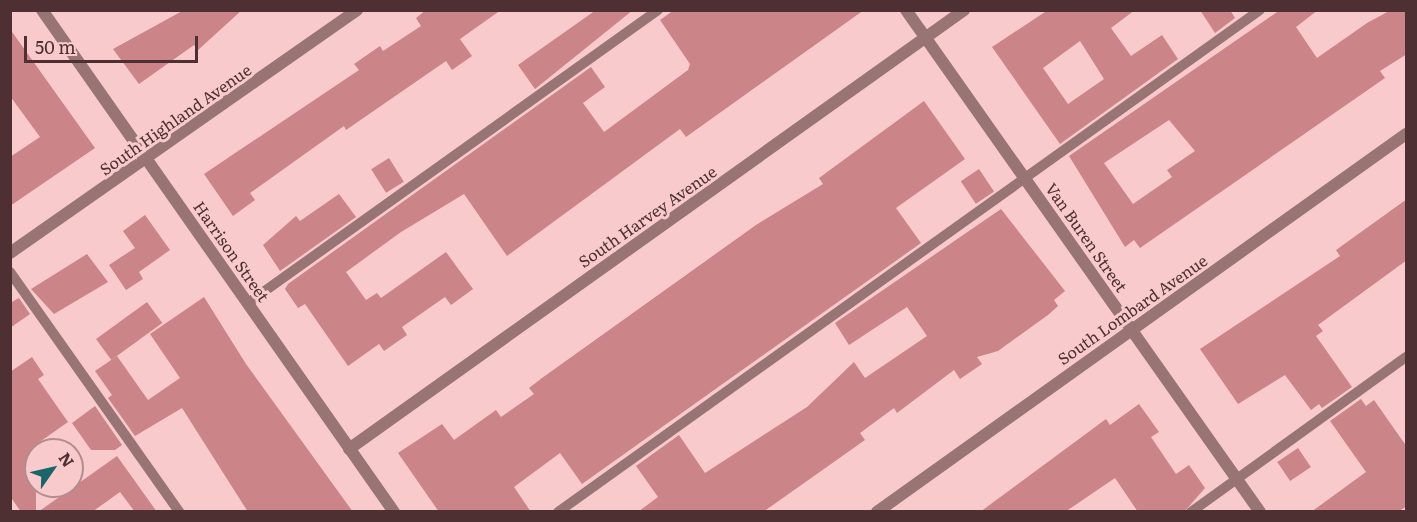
<!DOCTYPE html>
<style>
body{margin:0}
#map{position:relative;width:1417px;height:522px;overflow:hidden;background:#f9cacc;font-family:Literata,serif}
div>[style]{position:absolute}
[style*='--x']{left:calc(var(--x)*1px);top:calc(var(--y)*1px);width:calc(var(--w)*1px);rotate:calc(var(--a)*1deg)}
.building>*{inset:0;background:#cb8488;transform-origin:0 0}
.lane>*{height:10px;margin:-5px;padding:0 5px;transform-origin:5px;border-radius:5px;background:#987475}
.street>*{height:12px;margin:-6px;padding:0 6px;transform-origin:6px;border-radius:6px;background:#987475}
span{translate:-50% -50%;white-space:nowrap;text-align:center;line-height:1.15;-webkit-text-stroke:6px #f9cacc;paint-order:stroke}
.street-label{font-size:16px;color:#4e3032}
.frame{position:absolute;inset:0;border:12px solid #4e3032;pointer-events:none}
.north{position:absolute;left:24px;top:438px;width:60px;height:60px;box-sizing:border-box;background:#f9cacc;border:2px solid #b58c8e;border-radius:50%;rotate:56deg;font-size:16px;font-weight:700;line-height:24px;text-align:center;color:#4e3032}
.north::after{content:'';display:block;margin:auto;width:21px;height:27px;background:#186667;clip-path:polygon(50% 0,100% 100%,50% 72%,0 100%)}
.scale{position:absolute;left:24px;top:36px;width:174px;height:27px;box-sizing:border-box;border:3px solid #4e3032;border-top:0;padding-left:8px;font-size:18px;line-height:21px;white-space:nowrap;color:#4e3032;-webkit-text-stroke:4px #f9cacc;paint-order:stroke}
</style>
<div id="map">
<div class="building">
<i style="clip-path:polygon(184px 10px,242px 10px,198px 50px,194px 45px,139px 84px,113px 49px)"></i>
<i style="clip-path:polygon(426px 10px,501px 10px,460px 39px,472px 56px,452px 70px,446px 61px,346px 130px,344px 126px,250px 193px,255px 200px,233px 216px,204px 174px,359px 70px,354px 64px,380px 46px,383px 51px,421px 26px,416px 18px)"></i>
<i style="clip-path:polygon(596px 10px,633px 10px,535px 89px,518px 65px)"></i>
<i style="clip-path:polygon(674px 10px,864px 10px,686px 137px,680px 129px,507px 256px,464px 194px,401px 232px,346px 272px,366px 300px,377px 293px,381px 298px,446px 252px,473px 289px,451px 305px,445px 297px,402px 327px,407px 335px,384px 351px,379px 344px,348px 366px,305px 304px,298px 308px,285px 289px,288px 284px,591px 67px,605px 87px,583px 103px,604px 132px,688px 70px,690px 64px,660px 20px)"></i>
<i style="clip-path:polygon(evenodd,1048px 10px,1135px 10px,1111px 28px,1131px 56px,1162px 35px,1178px 59px,1060px 144px,992px 47px,1048px 10px,1080px 41px,1104px 79px,1068px 104px,1043px 68px,1080px 41px)"></i>
<i style="clip-path:polygon(1200px 10px,1230px 10px,1235px 18px,1215px 33px)"></i>
<i style="clip-path:polygon(evenodd,1280px 10px,1318px 10px,1296px 27px,1317px 58px,1367px 23px,1391px 10px,1407px 10px,1407px 54px,1380px 71px,1385px 78px,1140px 248px,1134px 240px,1125px 247px,1069px 156px,1280px 10px,1169px 120px,1195px 151px,1167px 170px,1172px 177px,1133px 204px,1104px 163px,1169px 120px)"></i>
<i style="clip-path:polygon(10px 29px,95px 148px,10px 206px,10px 157px,40px 137px,10px 96px)"></i>
<i style="clip-path:polygon(924px 101px,965px 159px,896px 208px,921px 243px,582px 484px,560px 453px,514px 487px,531px 512px,439px 512px,398px 453px,442px 424px,454px 440px,496px 410px,501px 417px,534px 394px,529px 388px,542px 378px,756px 225px,823px 184px,819px 178px)"></i>
<i style="left:389px;top:158px;width:28px;height:21px;rotate:58deg"></i>
<i style="left:979px;top:169px;width:27px;height:22px;rotate:56deg"></i>
<i style="clip-path:polygon(339px 194px,356px 217px,280px 271px,263px 245px,296px 216px,300px 221px)"></i>
<i style="clip-path:polygon(1407px 199px,1407px 260px,1318px 325px,1323px 331px,1316px 336px,1352px 387px,1322px 408px,1319px 404px,1311px 410px,1285px 375px,1238px 404px,1200px 349px,1340px 256px,1336px 250px)"></i>
<i style="clip-path:polygon(1001px 209px,1065px 291px,1054px 300px,1058px 306px,1048px 315px,998px 351px,977px 357px,982px 364px,960px 379px,954px 370px,897px 413px,894px 408px,860px 433px,865px 440px,763px 512px,638px 512px,658px 497px,636px 466px,679px 435px,705px 473px,807px 407px,854px 362px,865px 378px,927px 336px,907px 307px,849px 345px,835px 323px)"></i>
<i style="clip-path:polygon(145px 215px,170px 250px,139px 272px,143px 279px,126px 290px,109px 265px,135px 248px,123px 231px)"></i>
<i style="clip-path:polygon(87px 254px,108px 282px,54px 314px,31px 289px)"></i>
<i style="clip-path:polygon(204px 297px,246px 364px,353px 512px,248px 512px,182px 408px,135px 436px,108px 398px,112px 395px,95px 371px,117px 356px,148px 400px,180px 378px,150px 334px)"></i>
<i style="clip-path:polygon(19px 298px,30px 314px,10px 328px,10px 303px)"></i>
<i style="left:147px;top:302px;width:26px;height:63px;rotate:54deg"></i>
<i style="clip-path:polygon(32px 357px,44px 375px,38px 379px,68px 422px,41px 441px,47px 450px,36px 450px,36px 512px,21px 512px,10px 496px,10px 372px)"></i>
<i style="clip-path:polygon(1361px 399px,1366px 406px,1374px 400px,1407px 447px,1407px 506px,1398px 512px,1311px 512px,1366px 472px,1330px 421px)"></i>
<i style="clip-path:polygon(1139px 404px,1159px 432px,1151px 437px,1176px 474px,1189px 465px,1205px 488px,1184px 512px,1138px 512px,1115px 478px,1065px 512px,980px 512px,1106px 419px,1110px 425px)"></i>
<i style="clip-path:polygon(95px 406px,122px 445px,115px 450px,91px 450px,72px 423px)"></i>
<i style="left:1298px;top:448px;width:23px;height:25px;rotate:56deg"></i>
<i style="clip-path:polygon(117px 456px,157px 512px,135px 512px,120px 492px,92px 512px,38px 512px)"></i>
</div>
<div class="lane">
<i style="--x:10;--y:272;--w:294;--a:54.8"></i>
<i style="--x:248;--y:303;--w:504;--a:-35.55"></i>
<i style="--x:558;--y:512;--w:863;--a:-35.57"></i>
<i style="--x:1191;--y:512;--w:265;--a:-35.8"></i>
</div>
<div class="street">
<i style="--x:42;--y:10;--w:613;--a:54.96"></i>
<i style="--x:906;--y:10;--w:614;--a:54.81"></i>
<i style="--x:10;--y:253;--w:424;--a:-35"></i>
<i style="--x:349;--y:449;--w:756;--a:-35.52"></i>
<i style="--x:877;--y:512;--w:650;--a:-35.55"></i>
</div>
<div class="street-label">
<span style="left:175px;top:119px;rotate:-35deg">South Highland Avenue</span>
<span style="left:647px;top:216px;rotate:-35deg">South Harvey Avenue</span>
<span style="left:1087px;top:237px;rotate:55deg">Van Buren Street</span>
<span style="left:232px;top:251px;rotate:55deg">Harrison Street</span>
<span style="left:1132px;top:309px;rotate:-35deg">South Lombard Avenue</span>
</div>
<div class="frame"></div>
<div class="north">N</div>
<div class="scale">50 m</div>
</div>
